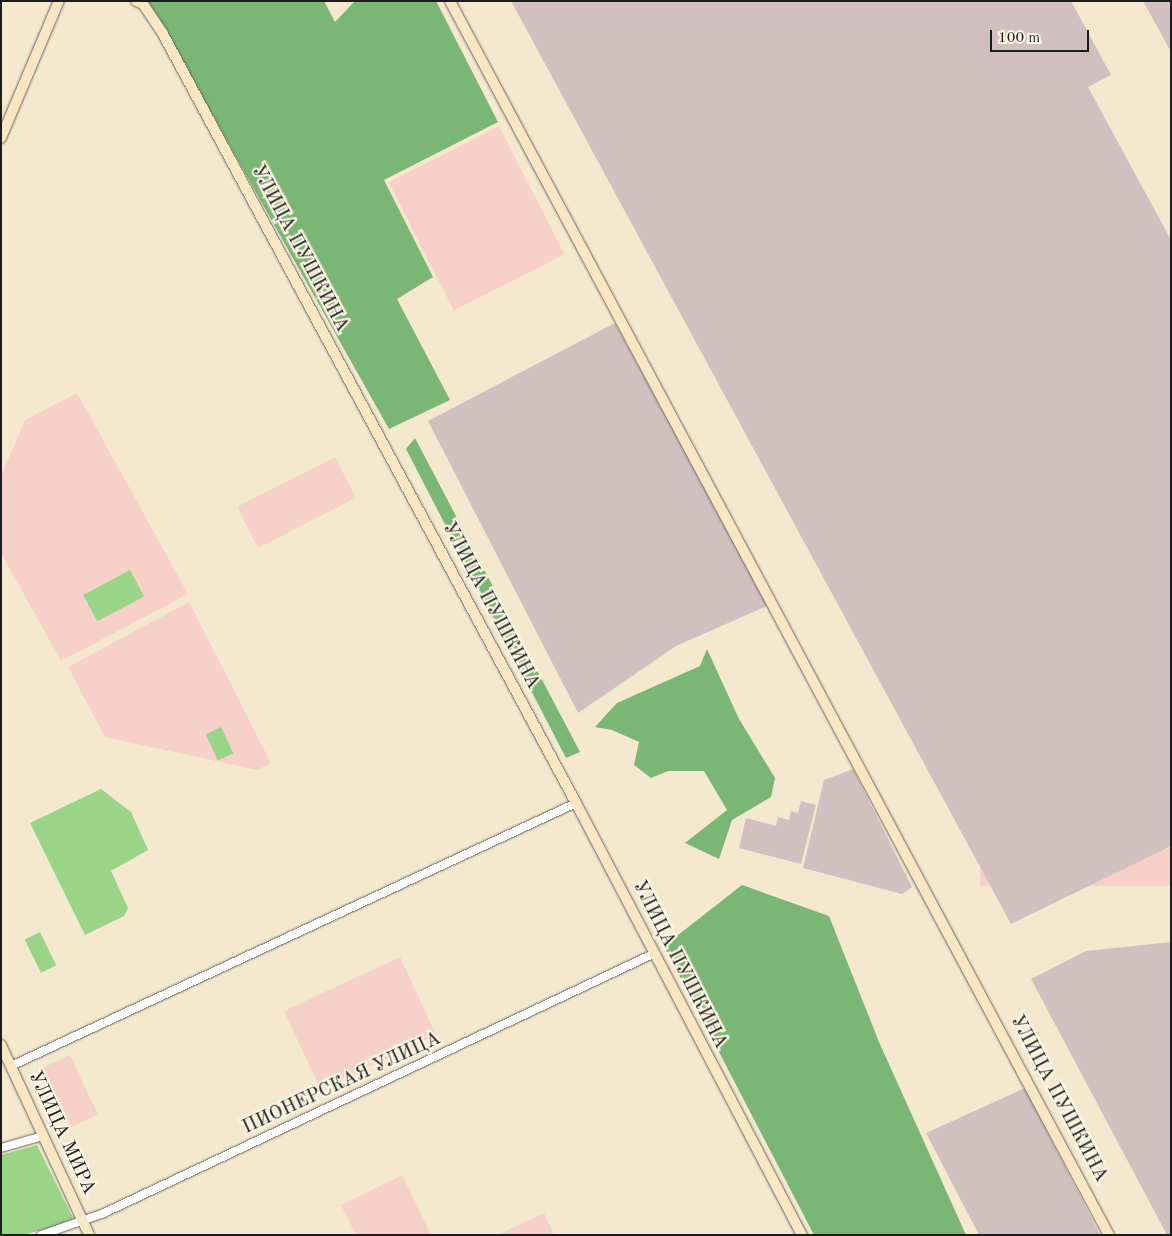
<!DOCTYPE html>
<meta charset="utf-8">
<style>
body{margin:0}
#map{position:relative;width:1172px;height:1236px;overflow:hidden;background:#f4e9cf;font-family:"Old Standard TT",serif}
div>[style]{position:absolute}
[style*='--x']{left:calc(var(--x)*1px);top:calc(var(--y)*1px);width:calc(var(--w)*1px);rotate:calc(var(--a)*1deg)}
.built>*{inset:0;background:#f7d1c8;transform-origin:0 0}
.industrial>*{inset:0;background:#d2bfc0}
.green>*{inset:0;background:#99d487;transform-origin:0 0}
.forest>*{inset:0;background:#7ab674}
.roads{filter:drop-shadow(0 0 1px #68645b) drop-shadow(0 0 1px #68645b)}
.street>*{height:8px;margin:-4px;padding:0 4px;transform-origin:4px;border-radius:4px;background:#fff}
.secondary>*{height:10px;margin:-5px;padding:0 5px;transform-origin:5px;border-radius:5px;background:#f9e7c3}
span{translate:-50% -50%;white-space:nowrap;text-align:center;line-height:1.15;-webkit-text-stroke:4.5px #fcf5e5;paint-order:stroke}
.street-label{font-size:19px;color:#1c1c1c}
.frame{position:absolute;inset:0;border:2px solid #1c1c1c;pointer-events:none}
.scale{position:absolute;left:990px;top:30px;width:99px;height:22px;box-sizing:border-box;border:2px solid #1c1c1c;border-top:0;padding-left:6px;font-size:15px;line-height:18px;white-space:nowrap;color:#1c1c1c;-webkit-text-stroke:4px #fcf5e5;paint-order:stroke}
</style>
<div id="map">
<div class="built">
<i style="left:499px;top:126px;width:144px;height:124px;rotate:63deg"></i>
<i style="clip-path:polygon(77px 393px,188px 594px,61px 661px,1px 553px,1px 476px,25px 420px)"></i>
<i style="left:335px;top:457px;width:46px;height:110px;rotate:63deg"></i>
<i style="clip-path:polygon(189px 602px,271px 763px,257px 770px,105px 737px,68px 667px)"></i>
<i style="left:1171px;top:849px;width:37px;height:191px;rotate:90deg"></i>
<i style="left:400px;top:957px;width:86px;height:128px;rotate:65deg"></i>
<i style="left:70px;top:1055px;width:66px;height:30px;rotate:65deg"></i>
<i style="clip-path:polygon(402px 1175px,431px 1235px,356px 1235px,341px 1205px)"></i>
<i style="clip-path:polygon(544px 1213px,554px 1235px,497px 1235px)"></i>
</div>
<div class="industrial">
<i style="clip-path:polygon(511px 1px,1071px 1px,1111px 75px,1088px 87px,1171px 240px,1171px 846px,1011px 924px)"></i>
<i style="clip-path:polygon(1143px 1px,1171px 1px,1171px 52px)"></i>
<i style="clip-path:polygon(615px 323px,769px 605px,676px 646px,578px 713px,428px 421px)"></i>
<i style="clip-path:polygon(853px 769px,912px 887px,902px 894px,803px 868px,824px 780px)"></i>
<i style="clip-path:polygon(801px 801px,816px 805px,801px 864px,739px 848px,746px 818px,776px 826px,778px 817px,789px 820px,791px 811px,798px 813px)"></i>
<i style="clip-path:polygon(1171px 942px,1171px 1235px,1167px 1235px,1031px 979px,1086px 951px)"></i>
<i style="clip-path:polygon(1025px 1088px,1100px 1235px,979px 1235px,926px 1133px)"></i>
</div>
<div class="green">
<i style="left:130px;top:570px;width:30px;height:53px;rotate:62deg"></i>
<i style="left:221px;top:727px;width:29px;height:17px;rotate:65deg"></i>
<i style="clip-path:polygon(101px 789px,131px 812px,148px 850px,111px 871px,128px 908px,124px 916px,85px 935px,30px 823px)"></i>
<i style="left:40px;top:932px;width:37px;height:17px;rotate:64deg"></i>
<i style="clip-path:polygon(37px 1145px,74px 1220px,24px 1235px,1px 1235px,1px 1155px)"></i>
</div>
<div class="forest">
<i style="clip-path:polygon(145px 1px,324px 1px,335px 22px,355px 1px,436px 1px,498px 122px,384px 180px,433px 277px,397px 299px,450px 400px,389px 429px,150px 4px)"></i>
<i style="clip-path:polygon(415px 438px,580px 752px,566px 758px,406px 449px)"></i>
<i style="clip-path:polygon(707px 649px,739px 719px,775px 778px,771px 797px,732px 820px,719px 859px,685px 843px,727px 810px,704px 771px,668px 771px,651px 778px,634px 765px,639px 742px,612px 730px,595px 727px,617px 703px,700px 666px)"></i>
<i style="clip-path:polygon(742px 885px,829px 916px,879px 1042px,966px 1235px,814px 1235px,664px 946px)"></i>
</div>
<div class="roads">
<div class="street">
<i style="--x:11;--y:1066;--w:623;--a:-24.96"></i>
<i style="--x:1;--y:1148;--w:44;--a:-15.9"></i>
<i style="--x:41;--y:1235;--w:67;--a:-19.2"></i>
<i style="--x:104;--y:1213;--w:607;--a:-25.26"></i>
</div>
<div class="secondary">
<i style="--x:136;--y:1;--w:8;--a:23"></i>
<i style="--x:143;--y:4;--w:36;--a:56"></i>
<i style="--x:163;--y:34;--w:873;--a:61.76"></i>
<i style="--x:576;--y:803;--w:488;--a:62.4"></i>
<i style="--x:450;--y:1;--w:1399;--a:61.9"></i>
<i style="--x:1;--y:138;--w:149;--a:-67.1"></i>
<i style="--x:1;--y:1045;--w:209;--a:65.1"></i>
</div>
</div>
<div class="street-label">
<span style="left:299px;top:249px;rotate:62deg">УЛИЦА ПУШКИНА</span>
<span style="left:490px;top:606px;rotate:62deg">УЛИЦА ПУШКИНА</span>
<span style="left:679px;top:965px;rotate:63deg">УЛИЦА ПУШКИНА</span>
<span style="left:342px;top:1084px;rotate:-25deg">ПИОНЕРСКАЯ УЛИЦА</span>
<span style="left:1058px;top:1099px;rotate:62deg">УЛИЦА ПУШКИНА</span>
<span style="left:61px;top:1133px;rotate:65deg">УЛИЦА МИРА</span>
</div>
<div class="frame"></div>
<div class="scale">100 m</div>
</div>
